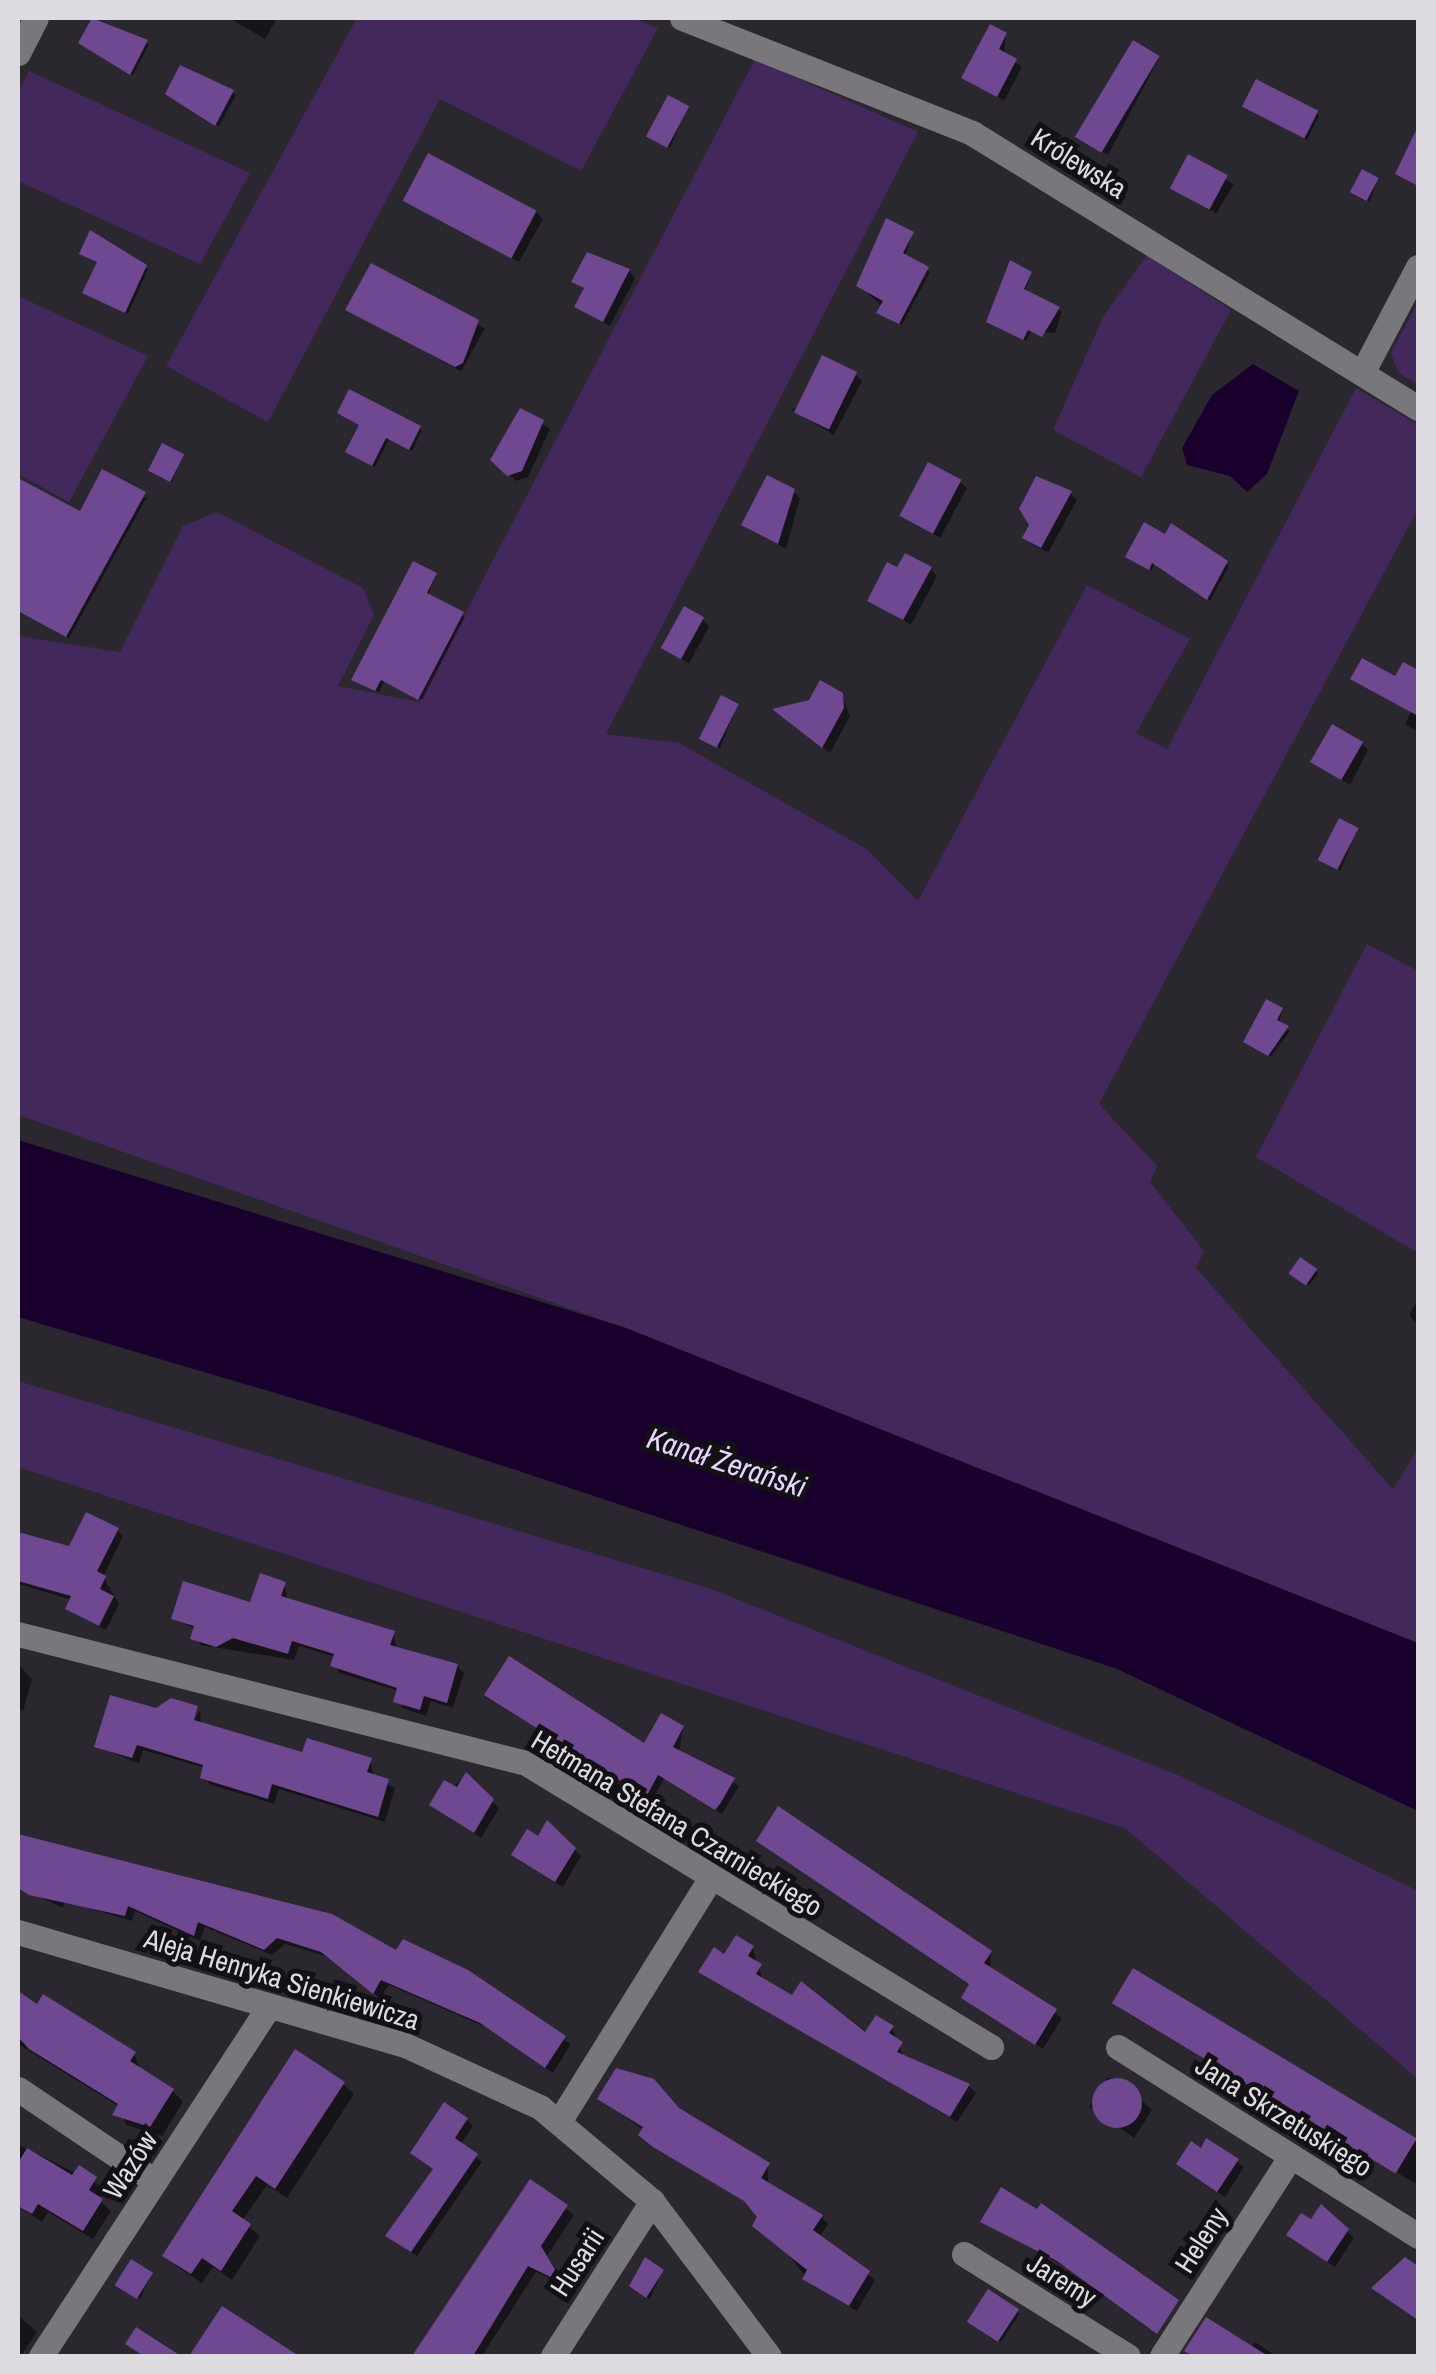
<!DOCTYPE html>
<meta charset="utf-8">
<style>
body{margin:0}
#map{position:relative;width:1436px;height:2374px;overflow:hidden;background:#2b272f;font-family:"Archivo Narrow",sans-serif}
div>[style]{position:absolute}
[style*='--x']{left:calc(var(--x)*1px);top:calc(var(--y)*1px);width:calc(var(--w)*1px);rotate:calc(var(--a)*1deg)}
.green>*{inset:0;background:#43285b}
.water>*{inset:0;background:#19002d}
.shadow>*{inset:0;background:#0007;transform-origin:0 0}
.building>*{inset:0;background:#6e4891;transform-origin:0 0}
.round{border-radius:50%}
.minor>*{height:25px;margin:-12.5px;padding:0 12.5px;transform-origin:12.5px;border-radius:12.5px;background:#79777c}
span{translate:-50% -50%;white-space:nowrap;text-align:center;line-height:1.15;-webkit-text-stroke:10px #131115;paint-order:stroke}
.street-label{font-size:28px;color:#dddbe0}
.water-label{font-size:30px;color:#e8d4fe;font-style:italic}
.frame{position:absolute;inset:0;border:20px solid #dddbe0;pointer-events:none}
</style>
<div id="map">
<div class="green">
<i style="clip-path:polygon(357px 18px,632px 18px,658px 28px,581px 171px,440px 99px,268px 422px,166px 366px)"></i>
<i style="clip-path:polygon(755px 59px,918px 132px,606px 734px,679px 743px,868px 850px,918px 901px,1087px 585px,1190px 639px,1136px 733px,1167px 749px,1356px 388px,1418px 425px,1418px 509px,1099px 1104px,1157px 1166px,1150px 1182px,1204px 1251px,1196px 1268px,1393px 1489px,1418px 1449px,1418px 1643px,626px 1328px,18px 1115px,18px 636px,120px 652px,183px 526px,217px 512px,363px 588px,374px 615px,338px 686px,419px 702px)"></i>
<i style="clip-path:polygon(29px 71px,250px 173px,200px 264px,18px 181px,18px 92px)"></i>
<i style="clip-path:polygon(1147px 255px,1231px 310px,1141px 477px,1053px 430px,1103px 317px)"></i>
<i style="clip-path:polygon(18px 296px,148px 356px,69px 502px,18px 474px)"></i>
<i style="clip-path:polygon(1418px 302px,1418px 385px,1398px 372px,1391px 353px)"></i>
<i style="clip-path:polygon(1367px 944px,1418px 971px,1418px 1253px,1256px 1157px)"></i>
<i style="clip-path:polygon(18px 1381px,709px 1588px,1180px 1776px,1418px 1891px,1418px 2079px,1126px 1829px,18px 1467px)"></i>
</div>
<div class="water">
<i style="clip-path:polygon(1253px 364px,1299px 391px,1267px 474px,1247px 492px,1230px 476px,1187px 465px,1182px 448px,1212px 395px)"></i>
<i style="clip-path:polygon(18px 1140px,626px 1328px,1418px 1643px,1418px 1811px,1117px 1669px,349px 1415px,18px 1317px)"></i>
</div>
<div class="shadow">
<i style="clip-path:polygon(95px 18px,149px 44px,133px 75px,81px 43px)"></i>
<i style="clip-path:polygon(229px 18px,277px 18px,265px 39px)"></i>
<i style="clip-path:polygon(1006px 35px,1004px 55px,1022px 67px,1004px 101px,964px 77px)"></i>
<i style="clip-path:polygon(1159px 58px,1108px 155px,1083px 141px)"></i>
<i style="clip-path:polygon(181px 69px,236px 95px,219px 126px,171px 96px)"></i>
<i style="clip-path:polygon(687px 108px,670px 148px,652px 139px)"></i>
<i style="clip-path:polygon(1247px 109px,1317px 113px,1319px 116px,1307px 140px)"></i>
<i style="left:1190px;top:158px;width:51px;height:34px;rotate:31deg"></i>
<i style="clip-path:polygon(1377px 180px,1370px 202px,1355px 194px)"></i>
<i style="clip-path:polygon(407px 200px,536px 212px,543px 219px,519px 262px)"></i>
<i style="clip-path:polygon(912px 234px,905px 257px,930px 272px,902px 325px,862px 288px)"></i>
<i style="clip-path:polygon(99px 263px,148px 269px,128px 314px,88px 295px)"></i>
<i style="left:372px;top:266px;width:129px;height:49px;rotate:29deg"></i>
<i style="clip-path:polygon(629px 271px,635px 278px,610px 326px,577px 306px,585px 290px,574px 281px)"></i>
<i style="clip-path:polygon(1031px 274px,1025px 292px,1062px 312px,1055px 333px,1031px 332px,1026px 341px,992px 324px)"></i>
<i style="clip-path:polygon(855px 374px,862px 381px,834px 435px,792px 410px)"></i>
<i style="clip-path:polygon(521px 411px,550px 429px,528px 477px,516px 481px,494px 459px)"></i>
<i style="clip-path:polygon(362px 425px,420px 428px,422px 430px,412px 451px,389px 439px,375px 467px,351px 454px)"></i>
<i style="clip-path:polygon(182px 456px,172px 482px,153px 472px)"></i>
<i style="clip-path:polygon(18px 482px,81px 515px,147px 497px,69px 638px,18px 610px)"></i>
<i style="clip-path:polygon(960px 482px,967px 488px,940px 538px,902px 515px)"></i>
<i style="clip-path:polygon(793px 491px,800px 498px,786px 549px,744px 525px)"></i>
<i style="clip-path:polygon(1070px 493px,1077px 500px,1048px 553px,1032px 544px,1025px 537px)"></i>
<i style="clip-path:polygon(1131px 559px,1226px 563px,1229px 566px,1210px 601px,1155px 563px,1152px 570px)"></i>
<i style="clip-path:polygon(930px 569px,937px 576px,911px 625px,870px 600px,898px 570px)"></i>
<i style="clip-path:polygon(435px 575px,428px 596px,465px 617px,422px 700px,384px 681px,379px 692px,357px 682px)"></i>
<i style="clip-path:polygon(702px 619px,709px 626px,689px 664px,665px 648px)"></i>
<i style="clip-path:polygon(1404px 665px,1418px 672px,1418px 732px,1405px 724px,1411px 712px,1396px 679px)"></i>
<i style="clip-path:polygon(842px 695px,850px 716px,830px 753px,782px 716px)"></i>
<i style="clip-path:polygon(737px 706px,720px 748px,704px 740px)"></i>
<i style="clip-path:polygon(1362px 744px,1368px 750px,1350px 785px,1314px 763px)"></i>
<i style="clip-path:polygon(1357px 830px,1340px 871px,1323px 862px)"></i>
<i style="clip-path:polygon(1282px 1010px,1279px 1024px,1290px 1031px,1271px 1057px,1249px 1044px)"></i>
<i style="left:1301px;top:1261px;width:21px;height:15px;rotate:35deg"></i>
<i style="clip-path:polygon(1418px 1298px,1418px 1325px,1409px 1315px)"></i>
<i style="clip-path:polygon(117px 1530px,123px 1536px,103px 1577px,119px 1604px,106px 1630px,74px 1614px,72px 1600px,18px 1584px,18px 1534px,71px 1549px)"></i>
<i style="clip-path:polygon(284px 1584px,288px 1601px,393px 1633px,397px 1650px,457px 1666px,464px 1673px,453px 1708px,431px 1701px,426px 1716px,402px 1708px,399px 1691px,339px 1673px,335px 1657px,299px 1646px,294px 1660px,200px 1645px,195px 1629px,174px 1618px,252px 1606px)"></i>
<i style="clip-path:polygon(18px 1663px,32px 1680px,23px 1711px,18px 1709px)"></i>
<i style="clip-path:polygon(171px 1700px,198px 1708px,188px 1731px,200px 1710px,201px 1724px,304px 1755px,370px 1760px,374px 1777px,395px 1788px,385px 1822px,279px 1789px,274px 1804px,209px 1784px,205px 1768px,143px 1750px,139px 1764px,97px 1746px)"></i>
<i style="clip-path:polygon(493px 1700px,645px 1746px,683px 1728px,679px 1752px,739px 1786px,722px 1814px,664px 1779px,652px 1801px)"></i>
<i style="clip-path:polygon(467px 1775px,499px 1808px,481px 1838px,432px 1805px)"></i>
<i style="clip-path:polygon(547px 1824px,581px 1856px,563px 1887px,521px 1861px)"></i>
<i style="clip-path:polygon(18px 1836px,331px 1916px,571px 2044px,553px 2073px,490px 2029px,389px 1985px,380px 1998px,332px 1958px,285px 1944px,272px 1955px,205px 1927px,200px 1941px,135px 1911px,132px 1921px,65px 1901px,63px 1908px,18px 1887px)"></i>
<i style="clip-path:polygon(766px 1847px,991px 1953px,990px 1970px,1062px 2018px,1043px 2049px,971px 2004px,971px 1985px)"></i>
<i style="clip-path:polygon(752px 1948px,763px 1980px,866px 2036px,892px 2028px,904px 2058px,969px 2086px,976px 2093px,957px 2122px,702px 1971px)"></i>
<i style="clip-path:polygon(1134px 1972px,1418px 2143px,1418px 2185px,1121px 2009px,1114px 2002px)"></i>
<i style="clip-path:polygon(18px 1994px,134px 2054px,141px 2071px,173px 2091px,183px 2102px,162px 2136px,126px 2125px,120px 2107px,18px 2044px)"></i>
<i style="clip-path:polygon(1107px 2078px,1119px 2078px,1152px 2110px,1134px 2138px,1089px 2107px)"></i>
<i style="clip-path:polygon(343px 2084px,354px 2094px,287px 2198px,267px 2185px,242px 2221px,260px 2236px,232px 2280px,213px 2267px,202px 2283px,176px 2266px,165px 2255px)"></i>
<i style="clip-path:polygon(600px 2099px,680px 2112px,768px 2165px,768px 2185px,822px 2217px,828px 2224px,819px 2238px,875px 2280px,857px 2311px,812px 2285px,751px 2206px)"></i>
<i style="clip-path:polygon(467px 2120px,473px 2126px,460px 2145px,482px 2162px,417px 2256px,394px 2241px,435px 2170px,419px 2159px)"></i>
<i style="clip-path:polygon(18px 2144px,105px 2188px,98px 2199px,111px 2211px,93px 2239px,48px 2212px,42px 2222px,18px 2206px)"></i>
<i style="clip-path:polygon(1237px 2161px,1244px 2167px,1225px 2197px,1179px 2164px)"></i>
<i style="clip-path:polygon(531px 2182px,574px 2215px,547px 2256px,566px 2286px,536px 2272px,482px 2356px,412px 2356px)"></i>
<i style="clip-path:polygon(1322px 2208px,1354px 2238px,1335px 2267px,1296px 2241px)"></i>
<i style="clip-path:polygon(983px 2222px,1175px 2300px,1066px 2267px)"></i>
<i style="clip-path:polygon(662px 2272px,650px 2299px,635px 2289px)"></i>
<i style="clip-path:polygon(151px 2275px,140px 2299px,121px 2287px)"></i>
<i style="left:989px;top:2293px;width:37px;height:34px;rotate:34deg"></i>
<i style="clip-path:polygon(18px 2315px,37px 2332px,21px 2356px,18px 2356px)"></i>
<i style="clip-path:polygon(1255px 2342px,1276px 2356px,1188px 2351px,1251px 2348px)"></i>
</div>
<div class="building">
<i style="clip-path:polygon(92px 18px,148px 40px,130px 75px,78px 43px)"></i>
<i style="clip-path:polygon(990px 24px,1007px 33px,999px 49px,1017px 59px,997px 97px,961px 78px)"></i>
<i style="left:1133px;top:40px;width:31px;height:113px;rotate:31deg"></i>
<i style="clip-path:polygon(180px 65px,234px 90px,215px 126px,165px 94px)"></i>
<i style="left:1256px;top:79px;width:70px;height:31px;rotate:27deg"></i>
<i style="left:668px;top:95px;width:24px;height:47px;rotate:28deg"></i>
<i style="clip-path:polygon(1418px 126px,1418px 186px,1395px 174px)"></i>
<i style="left:428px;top:153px;width:123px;height:54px;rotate:28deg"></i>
<i style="left:1188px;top:154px;width:45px;height:39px;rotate:28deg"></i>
<i style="left:1362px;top:169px;width:19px;height:26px;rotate:28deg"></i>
<i style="clip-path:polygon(886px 218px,914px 232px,903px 253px,929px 267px,899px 324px,876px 313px,883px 301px,856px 286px)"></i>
<i style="clip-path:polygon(90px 230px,147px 265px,125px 313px,82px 293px,97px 262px,79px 254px)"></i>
<i style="clip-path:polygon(587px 252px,630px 269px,603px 322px,574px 307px,584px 288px,571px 282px)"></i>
<i style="clip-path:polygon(1010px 260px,1032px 272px,1024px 289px,1060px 307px,1042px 337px,1028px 330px,1023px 340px,986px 322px)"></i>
<i style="clip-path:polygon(371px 263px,479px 320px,463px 363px,455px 367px,345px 310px)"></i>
<i style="left:822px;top:355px;width:39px;height:64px;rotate:26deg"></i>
<i style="clip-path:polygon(349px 389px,421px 426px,409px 450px,386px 438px,372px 466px,345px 452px,359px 425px,337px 413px)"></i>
<i style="clip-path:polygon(520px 408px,544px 420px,522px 471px,507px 476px,490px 460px)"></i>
<i style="left:162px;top:443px;width:25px;height:31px;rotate:27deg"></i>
<i style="left:928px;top:462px;width:38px;height:61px;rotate:28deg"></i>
<i style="clip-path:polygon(102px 469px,146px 492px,66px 637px,18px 611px,18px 478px,80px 511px)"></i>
<i style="clip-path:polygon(767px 475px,795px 489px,778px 544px,741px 525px)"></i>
<i style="clip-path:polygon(1036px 476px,1072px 491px,1041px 548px,1022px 538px,1029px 525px,1019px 509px)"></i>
<i style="clip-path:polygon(1144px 522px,1165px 534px,1171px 523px,1228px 561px,1207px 600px,1152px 563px,1149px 570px,1125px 557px)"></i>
<i style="clip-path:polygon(905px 553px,932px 567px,903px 620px,867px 601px,887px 562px,897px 567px)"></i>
<i style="clip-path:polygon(413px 561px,437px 573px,427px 593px,464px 612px,418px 700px,381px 680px,375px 691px,351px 680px)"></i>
<i style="left:684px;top:606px;width:23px;height:48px;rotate:29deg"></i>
<i style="clip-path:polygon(1362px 658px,1395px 676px,1403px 662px,1418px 670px,1418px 716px,1350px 679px)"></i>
<i style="clip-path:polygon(820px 680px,843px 693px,844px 708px,822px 748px,772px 709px,809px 700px)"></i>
<i style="left:721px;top:695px;width:20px;height:49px;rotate:27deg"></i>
<i style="left:1332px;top:724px;width:36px;height:44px;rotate:30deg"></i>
<i style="left:1339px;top:818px;width:22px;height:47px;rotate:27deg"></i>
<i style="clip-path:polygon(1266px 999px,1283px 1008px,1277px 1020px,1289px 1026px,1268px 1056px,1243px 1042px)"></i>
<i style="left:1300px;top:1257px;width:21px;height:20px;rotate:35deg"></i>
<i style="clip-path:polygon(86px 1512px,119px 1528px,97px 1571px,106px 1576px,100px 1589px,114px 1596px,99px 1626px,65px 1609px,71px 1596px,18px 1581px,18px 1532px,69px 1546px)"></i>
<i style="clip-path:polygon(260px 1573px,286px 1582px,281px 1596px,395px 1631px,390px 1645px,458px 1664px,447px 1703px,424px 1696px,420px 1710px,393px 1702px,397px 1688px,330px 1666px,334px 1654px,292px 1641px,288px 1654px,233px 1638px,216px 1647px,190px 1639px,194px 1626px,171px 1619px,183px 1581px,250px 1602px)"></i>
<i style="clip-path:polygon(509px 1656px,644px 1743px,661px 1713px,684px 1726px,673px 1747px,735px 1778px,720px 1804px,715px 1810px,658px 1775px,646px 1797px,484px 1695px)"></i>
<i style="clip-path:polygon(110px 1695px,156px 1708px,171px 1698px,198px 1706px,194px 1720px,302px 1752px,307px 1738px,372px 1758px,367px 1772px,389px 1779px,378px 1817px,272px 1784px,268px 1799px,232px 1788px,200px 1778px,203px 1765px,137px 1745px,132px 1758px,94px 1747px)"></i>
<i style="clip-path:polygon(466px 1772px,494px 1799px,474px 1833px,429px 1805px,444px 1780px,457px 1787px)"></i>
<i style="clip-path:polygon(778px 1806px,992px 1951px,984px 1963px,1057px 2009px,1035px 2045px,961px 1998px,969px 1984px,756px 1841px)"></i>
<i style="clip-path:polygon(547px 1820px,576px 1848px,555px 1882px,511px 1855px,527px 1829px,538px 1836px)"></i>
<i style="clip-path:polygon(18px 1834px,332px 1914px,396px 1950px,403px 1939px,468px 1970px,566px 2036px,545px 2068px,480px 2023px,381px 1980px,373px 1994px,321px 1952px,277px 1938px,264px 1950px,198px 1922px,194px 1936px,128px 1906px,125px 1916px,29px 1895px,18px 1888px)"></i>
<i style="clip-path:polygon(736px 1935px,754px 1946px,748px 1956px,762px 1964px,756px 1974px,792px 1995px,801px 1981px,865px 2032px,876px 2015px,894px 2026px,889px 2033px,903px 2042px,897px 2052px,970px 2084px,950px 2117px,698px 1972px,714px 1947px,724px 1954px)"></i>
<i style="left:1133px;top:1968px;width:331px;height:41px;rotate:31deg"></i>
<i style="clip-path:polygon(18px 1991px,37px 2004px,43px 1994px,136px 2052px,130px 2061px,174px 2089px,150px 2127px,112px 2115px,118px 2104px,29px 2049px,18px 2037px)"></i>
<i style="clip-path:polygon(295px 2049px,345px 2082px,275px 2189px,256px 2176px,232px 2211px,251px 2224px,221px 2271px,202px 2258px,191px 2274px,162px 2256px)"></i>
<i style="clip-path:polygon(616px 2068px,654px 2079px,679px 2108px,770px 2163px,761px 2178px,823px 2215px,813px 2230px,870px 2271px,849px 2306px,802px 2279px,807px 2270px,752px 2226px,757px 2217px,744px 2201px,653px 2147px,638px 2135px,643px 2127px,597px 2099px)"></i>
<i class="round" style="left:1092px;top:2078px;width:50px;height:50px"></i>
<i style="clip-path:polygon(444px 2102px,468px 2118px,455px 2138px,478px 2154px,411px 2252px,385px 2236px,433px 2169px,410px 2153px)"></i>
<i style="clip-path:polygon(1206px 2138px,1239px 2159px,1217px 2192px,1176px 2164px,1191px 2141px,1201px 2148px)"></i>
<i style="clip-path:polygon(27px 2148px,72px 2175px,79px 2165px,97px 2177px,89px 2190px,103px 2199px,83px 2231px,38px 2204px,32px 2214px,18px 2206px,18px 2163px)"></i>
<i style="clip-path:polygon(530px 2179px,568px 2205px,541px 2246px,563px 2283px,528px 2266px,473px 2356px,412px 2356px)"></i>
<i style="clip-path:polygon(1001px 2187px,1037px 2209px,1041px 2203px,1179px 2300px,1157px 2334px,1057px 2261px,980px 2222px)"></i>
<i style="clip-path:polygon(1321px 2204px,1349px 2229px,1327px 2262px,1286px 2235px,1301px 2213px,1311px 2219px)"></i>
<i style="clip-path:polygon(645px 2257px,664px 2270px,646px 2298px,629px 2286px)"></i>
<i style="clip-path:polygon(1405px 2257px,1418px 2266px,1418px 2320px,1371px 2288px)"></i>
<i style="left:131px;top:2259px;width:26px;height:31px;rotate:32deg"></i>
<i style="left:988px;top:2289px;width:37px;height:39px;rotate:33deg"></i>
<i style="clip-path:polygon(222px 2306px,299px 2356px,189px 2356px)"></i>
<i style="clip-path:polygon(1206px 2317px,1214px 2322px,1268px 2356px,1193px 2356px,1184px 2351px)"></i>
<i style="clip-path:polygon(136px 2327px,181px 2356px,144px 2356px,125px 2344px)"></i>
</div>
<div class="minor">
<i style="--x:682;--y:18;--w:312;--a:21.6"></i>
<i style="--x:972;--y:133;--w:524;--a:31.66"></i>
<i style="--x:18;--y:53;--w:39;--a:-63"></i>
<i style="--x:1362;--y:373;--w:120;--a:-62.2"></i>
<i style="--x:18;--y:1634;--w:524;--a:14.25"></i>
<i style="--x:526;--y:1763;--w:545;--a:31.41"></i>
<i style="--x:18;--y:1932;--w:403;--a:16.3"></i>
<i style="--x:405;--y:2045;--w:149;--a:24.7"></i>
<i style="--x:540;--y:2107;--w:146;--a:40"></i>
<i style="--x:652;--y:2201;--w:194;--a:53"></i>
<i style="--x:1118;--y:2047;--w:355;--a:32.2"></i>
<i style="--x:18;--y:2089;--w:165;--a:33.9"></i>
<i style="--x:560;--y:2120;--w:286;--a:-58.1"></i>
<i style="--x:964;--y:2254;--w:193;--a:31.9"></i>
<i style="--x:41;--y:2356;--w:418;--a:-56.9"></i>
<i style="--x:553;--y:2356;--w:184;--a:-57.4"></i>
<i style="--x:1162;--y:2356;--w:238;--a:-57.2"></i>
</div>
<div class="street-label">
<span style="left:1079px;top:163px;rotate:32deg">Królewska</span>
<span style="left:677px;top:1823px;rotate:31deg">Hetmana Stefana Czarnieckiego</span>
<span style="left:282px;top:1979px;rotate:17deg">Aleja Henryka Sienkiewicza</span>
<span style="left:1284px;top:2116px;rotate:32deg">Jana Skrzetuskiego</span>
<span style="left:130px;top:2165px;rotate:-57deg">Wazów</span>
<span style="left:1201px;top:2240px;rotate:-57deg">Heleny</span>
<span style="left:577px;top:2262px;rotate:-57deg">Husarii</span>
<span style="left:1062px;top:2280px;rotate:32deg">Jaremy</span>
</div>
<div class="water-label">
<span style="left:727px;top:1462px;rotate:18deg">Kanał Żerański</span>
</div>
<div class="frame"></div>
</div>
